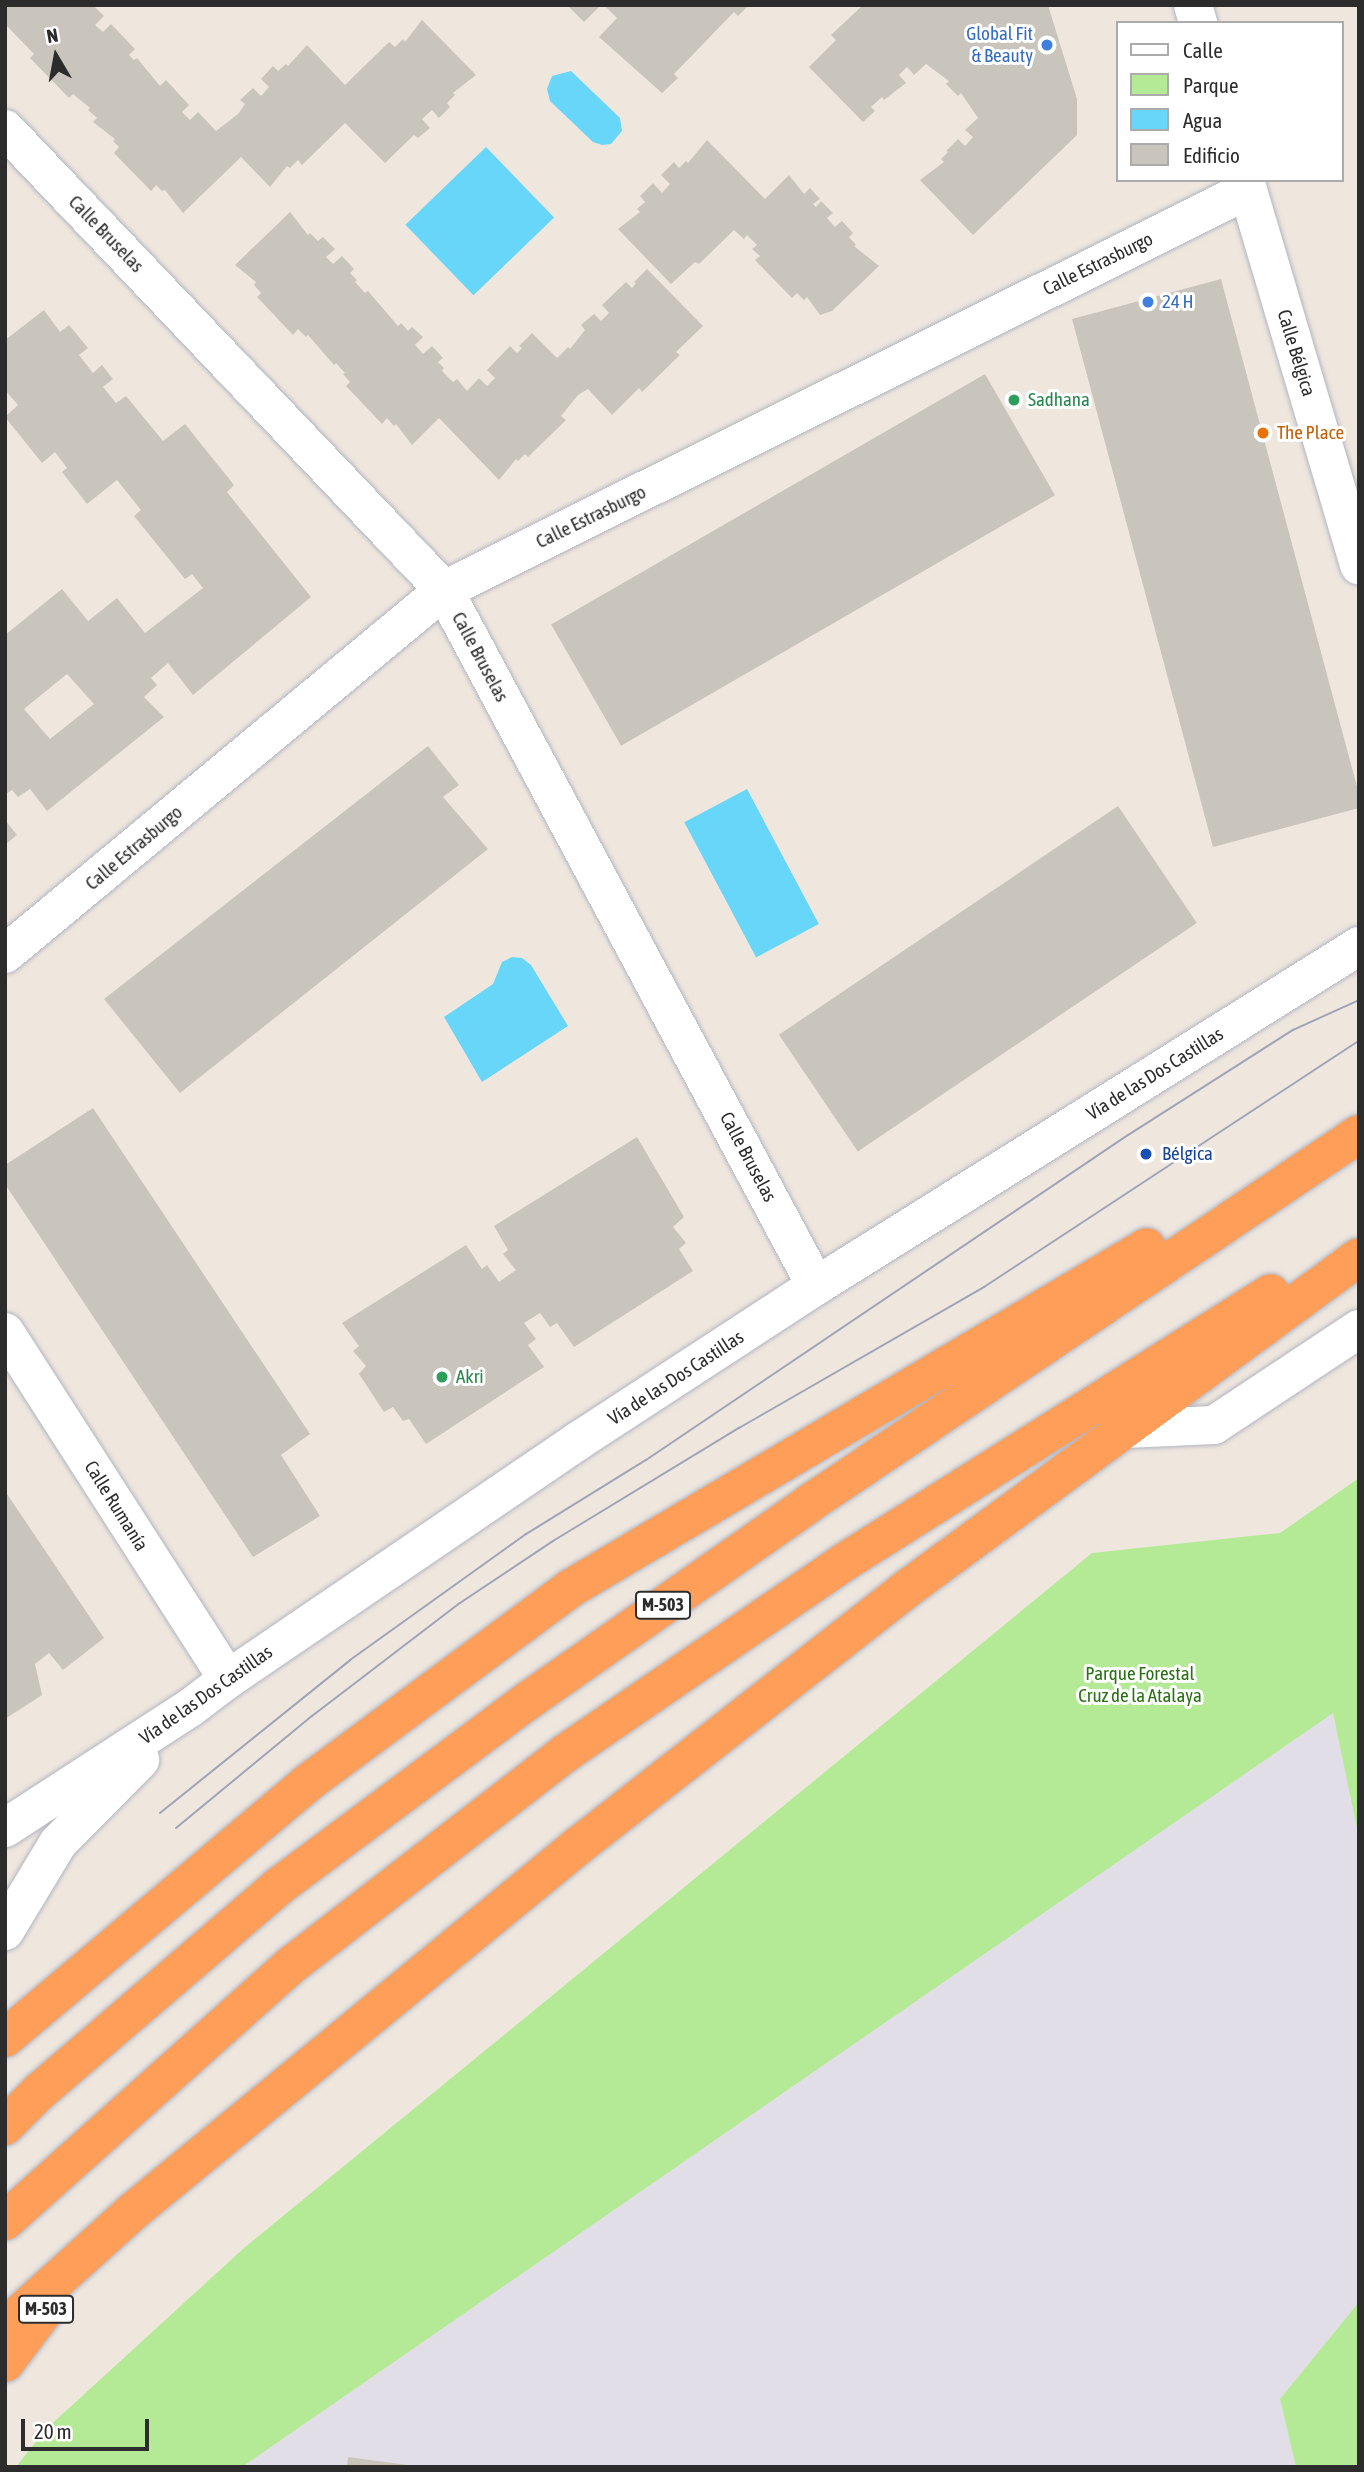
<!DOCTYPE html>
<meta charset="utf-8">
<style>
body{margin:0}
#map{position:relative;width:1364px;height:2472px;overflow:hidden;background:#efe7de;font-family:"Asap Condensed",sans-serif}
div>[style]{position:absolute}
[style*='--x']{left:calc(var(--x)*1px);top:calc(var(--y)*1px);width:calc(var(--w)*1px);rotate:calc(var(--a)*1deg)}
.industrial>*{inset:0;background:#e1dee7}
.green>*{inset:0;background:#b4ea96}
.water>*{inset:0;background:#68d6f9;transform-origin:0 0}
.building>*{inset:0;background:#cac5bc;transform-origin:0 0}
.roads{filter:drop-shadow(0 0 2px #b2b5c1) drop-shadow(0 0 2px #b2b5c1)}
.minor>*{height:38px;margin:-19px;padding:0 19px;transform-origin:19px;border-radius:19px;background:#fff}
.highway>*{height:38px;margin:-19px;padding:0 19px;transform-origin:19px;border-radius:19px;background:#ff9e58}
.tram>*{height:2px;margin:-1px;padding:0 1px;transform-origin:1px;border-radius:1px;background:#9fa3b8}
.dots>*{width:19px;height:19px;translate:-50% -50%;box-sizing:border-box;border:4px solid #fff;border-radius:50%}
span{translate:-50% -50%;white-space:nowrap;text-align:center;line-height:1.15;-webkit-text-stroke:6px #fff;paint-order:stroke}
.shield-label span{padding:2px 5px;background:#fff;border:2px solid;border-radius:5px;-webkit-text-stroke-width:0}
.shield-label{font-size:18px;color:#2c2c2c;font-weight:700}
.shop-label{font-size:19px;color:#366cbe}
.right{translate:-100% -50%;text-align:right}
.left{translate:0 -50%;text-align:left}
.street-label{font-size:19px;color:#2c2c2c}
.leisure-label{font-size:19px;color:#27864d}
.food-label{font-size:19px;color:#c56008}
.transit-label{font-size:19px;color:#164399}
.park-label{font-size:19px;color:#297114}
.frame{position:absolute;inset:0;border:7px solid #2c2c2c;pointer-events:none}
.legend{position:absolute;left:1116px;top:21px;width:228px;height:161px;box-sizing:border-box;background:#fff;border:2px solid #ababab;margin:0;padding:9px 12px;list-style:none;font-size:21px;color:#2c2c2c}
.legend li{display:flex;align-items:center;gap:14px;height:35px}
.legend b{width:35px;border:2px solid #ababab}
.north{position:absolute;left:21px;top:21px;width:70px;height:70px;-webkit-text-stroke:5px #fff;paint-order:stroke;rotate:350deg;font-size:19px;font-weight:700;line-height:28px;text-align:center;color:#2c2c2c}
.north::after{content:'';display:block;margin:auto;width:24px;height:32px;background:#2c2c2c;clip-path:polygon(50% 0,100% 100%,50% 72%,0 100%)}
.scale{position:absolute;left:21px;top:2419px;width:128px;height:32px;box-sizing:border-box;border:4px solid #2c2c2c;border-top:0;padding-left:9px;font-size:21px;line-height:24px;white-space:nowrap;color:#2c2c2c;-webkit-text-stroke:5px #fff;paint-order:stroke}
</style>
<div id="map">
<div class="industrial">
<i style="clip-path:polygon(1333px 1712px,1359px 1838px,1359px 2302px,1280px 2399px,1296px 2467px,242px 2467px)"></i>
</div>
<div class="green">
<i style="clip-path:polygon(1359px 1478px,1359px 1838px,1333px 1713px,242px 2467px,16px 2467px,45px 2430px,244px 2248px,1092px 1553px,1280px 1533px)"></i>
<i style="clip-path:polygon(1359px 2302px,1359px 2467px,1296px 2467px,1280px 2399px)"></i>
</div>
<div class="water">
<i style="clip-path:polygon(571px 71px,620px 118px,622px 131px,611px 144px,602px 145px,593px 142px,550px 101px,547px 89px,552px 76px)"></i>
<i style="left:486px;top:147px;width:98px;height:112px;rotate:46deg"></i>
<i style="left:747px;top:789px;width:153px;height:71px;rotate:62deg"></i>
<i style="clip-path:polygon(512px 957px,522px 958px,531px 965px,568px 1026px,482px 1082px,444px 1017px,493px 984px,502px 962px)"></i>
</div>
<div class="building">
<i style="clip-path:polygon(5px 5px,93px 5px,104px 16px,95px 25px,103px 32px,111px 24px,135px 49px,129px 55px,134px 60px,137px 58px,160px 86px,166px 80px,189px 105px,182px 112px,190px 120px,198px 112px,216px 131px,238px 114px,245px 104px,240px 100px,253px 88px,261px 96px,269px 87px,261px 79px,273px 66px,278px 71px,286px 64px,288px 66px,307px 45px,345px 85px,389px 42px,395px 47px,403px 39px,405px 42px,422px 20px,476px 75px,453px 93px,455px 95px,447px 103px,450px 107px,439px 118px,432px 110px,422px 119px,430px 128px,418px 138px,414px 135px,385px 163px,345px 123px,302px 165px,298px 160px,290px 168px,287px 166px,270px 187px,241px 157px,183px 213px,165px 190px,162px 191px,156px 185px,151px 191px,114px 153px,119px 147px,113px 141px,115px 139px,93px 122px,97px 118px,88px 110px,90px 108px,73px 94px,69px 98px,30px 58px,34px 54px,5px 24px)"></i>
<i style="clip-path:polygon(567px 5px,601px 5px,584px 22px)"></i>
<i style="clip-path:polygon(604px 5px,749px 5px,738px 16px,734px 12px,674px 74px,678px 78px,662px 93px,599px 37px,617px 18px)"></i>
<i style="clip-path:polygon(863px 5px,1048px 5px,1077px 99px,1077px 135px,973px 235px,920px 180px,944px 162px,941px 159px,948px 152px,946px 151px,958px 139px,965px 146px,973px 137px,965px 130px,978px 118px,961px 93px,958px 96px,946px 84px,949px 81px,926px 64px,914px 75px,907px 67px,899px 75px,906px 83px,884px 100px,882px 97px,871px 107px,875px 111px,863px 122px,809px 67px,836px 40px,831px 35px)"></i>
<i style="clip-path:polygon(707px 140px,765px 199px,789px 175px,804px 194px,810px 188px,820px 199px,813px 204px,816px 207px,821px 201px,833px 213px,827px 218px,835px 227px,842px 221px,853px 233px,849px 237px,856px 245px,854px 246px,879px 266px,832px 311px,820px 315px,807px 297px,804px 300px,797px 293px,792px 298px,755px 260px,760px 256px,752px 249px,757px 245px,747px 235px,744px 239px,734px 230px,699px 264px,695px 262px,671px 284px,618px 229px,640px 212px,637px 209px,645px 202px,640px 196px,653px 183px,662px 193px,670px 184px,661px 175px,674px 162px,679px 168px,686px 161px,688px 163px)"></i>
<i style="clip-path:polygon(290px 212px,308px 235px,310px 233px,318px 241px,323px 237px,335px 249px,326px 257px,333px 264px,342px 256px,354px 269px,350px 273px,357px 280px,355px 282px,365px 293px,368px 291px,398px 326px,401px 323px,408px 331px,412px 327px,423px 337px,415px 345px,423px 354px,432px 346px,443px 358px,438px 362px,444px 368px,442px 371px,453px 382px,457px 379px,467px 391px,479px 378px,487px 386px,495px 378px,487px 370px,510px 346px,517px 353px,522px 348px,519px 346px,532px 333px,557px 358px,568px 347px,570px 349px,585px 330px,581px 325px,594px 314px,601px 321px,609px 313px,602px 305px,626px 282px,632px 288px,636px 283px,634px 282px,647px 269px,703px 326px,676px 352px,680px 355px,642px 392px,639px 388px,612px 415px,588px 389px,578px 395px,561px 416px,566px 420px,528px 457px,525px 454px,518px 461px,516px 459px,499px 480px,439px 418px,412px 445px,396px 424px,394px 426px,387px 418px,382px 424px,346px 386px,350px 382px,343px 374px,345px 373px,336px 363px,334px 365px,308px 335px,306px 337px,298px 329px,293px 335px,257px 297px,261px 293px,254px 285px,256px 282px,235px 265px)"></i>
<i style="clip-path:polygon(1221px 279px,1359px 794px,1359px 808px,1213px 847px,1072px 319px)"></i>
<i style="clip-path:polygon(evenodd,44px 310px,60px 332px,69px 325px,88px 348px,79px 355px,93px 373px,102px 365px,113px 379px,103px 387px,116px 403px,126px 396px,163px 441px,185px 424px,234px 485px,227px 492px,311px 597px,193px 695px,168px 663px,151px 678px,157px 685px,144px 697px,164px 717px,47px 811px,30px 789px,18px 797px,12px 790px,5px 795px,5px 635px,62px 589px,88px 621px,117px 598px,145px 633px,203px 588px,192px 574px,185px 579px,134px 516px,141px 510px,117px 480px,87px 504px,62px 472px,67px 468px,55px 452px,42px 463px,5px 417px,18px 405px,5px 390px,5px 340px,44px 310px,67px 674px,94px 704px,50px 739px,24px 709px,67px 674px)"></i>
<i style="left:985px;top:374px;width:140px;height:501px;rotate:60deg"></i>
<i style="clip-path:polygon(428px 746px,459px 785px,443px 797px,488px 849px,180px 1093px,104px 999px)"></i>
<i style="left:1118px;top:806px;width:141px;height:409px;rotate:56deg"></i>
<i style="clip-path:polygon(5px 820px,17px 835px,5px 845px)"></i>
<i style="clip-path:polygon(93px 1108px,310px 1434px,281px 1455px,320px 1516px,253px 1557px,5px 1184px,5px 1165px)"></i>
<i style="clip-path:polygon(637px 1137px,684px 1217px,673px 1227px,686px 1243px,679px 1249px,693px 1271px,574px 1347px,557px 1323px,550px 1327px,540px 1313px,524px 1323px,536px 1339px,528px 1345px,544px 1367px,426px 1444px,409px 1419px,403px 1421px,393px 1407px,384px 1412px,359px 1374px,366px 1366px,353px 1351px,359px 1346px,342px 1323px,466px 1245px,482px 1269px,487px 1265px,499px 1282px,516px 1270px,503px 1254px,508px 1250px,494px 1226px)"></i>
<i style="clip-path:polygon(5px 1491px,104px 1638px,63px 1670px,49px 1653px,35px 1664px,42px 1695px,5px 1719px)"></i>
<i style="clip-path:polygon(348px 2457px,408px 2465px,408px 2467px,347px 2467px)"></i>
</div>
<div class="roads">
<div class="minor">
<i style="--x:1193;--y:5;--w:19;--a:74"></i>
<i style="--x:5;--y:129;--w:637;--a:46.4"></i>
<i style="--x:444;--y:590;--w:789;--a:61.88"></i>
<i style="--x:1245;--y:180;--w:402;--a:73.5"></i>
<i style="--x:5;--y:954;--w:570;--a:-39.66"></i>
<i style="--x:444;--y:590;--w:898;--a:-26.45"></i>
<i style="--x:5;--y:1332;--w:412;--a:57.3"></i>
<i style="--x:1125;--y:1429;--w:89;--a:-2.6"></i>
<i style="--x:1214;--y:1425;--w:174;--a:-33.5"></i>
<i style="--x:5;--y:1828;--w:221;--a:-33"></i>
<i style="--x:190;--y:1708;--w:48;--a:-37.3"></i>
<i style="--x:228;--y:1679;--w:423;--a:-34.2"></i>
<i style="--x:578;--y:1441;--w:284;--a:-33.1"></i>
<i style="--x:816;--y:1286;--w:641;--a:-32.05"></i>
<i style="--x:5;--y:1931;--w:103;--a:-58.9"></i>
<i style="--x:58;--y:1843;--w:117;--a:-45.3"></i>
</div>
<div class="highway">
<i style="--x:5;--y:2038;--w:397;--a:-40.1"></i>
<i style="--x:309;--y:1782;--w:326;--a:-36.5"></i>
<i style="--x:571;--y:1588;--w:669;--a:-30.63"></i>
<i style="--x:5;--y:2126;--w:48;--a:-45"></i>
<i style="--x:39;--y:2092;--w:315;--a:-40.6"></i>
<i style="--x:278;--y:1887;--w:313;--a:-36.7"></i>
<i style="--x:529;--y:1700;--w:343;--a:-35"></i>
<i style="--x:810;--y:1503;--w:661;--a:-33.91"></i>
<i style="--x:5;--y:2221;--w:387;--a:-41.8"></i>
<i style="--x:294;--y:1963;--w:345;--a:-37.7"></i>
<i style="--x:567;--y:1752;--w:338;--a:-34.4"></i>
<i style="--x:846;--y:1561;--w:502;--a:-32.24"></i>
<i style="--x:5;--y:2327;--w:170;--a:-42.1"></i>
<i style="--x:131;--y:2213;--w:578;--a:-39.39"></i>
<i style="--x:578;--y:1846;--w:419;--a:-38"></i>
<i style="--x:908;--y:1588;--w:559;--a:-36.28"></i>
<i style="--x:5;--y:2363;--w:65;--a:-53.1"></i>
</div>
</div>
<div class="tram">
<i style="--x:160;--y:1813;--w:244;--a:-38.8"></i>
<i style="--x:350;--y:1660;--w:216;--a:-35.6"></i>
<i style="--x:526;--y:1534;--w:141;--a:-31.7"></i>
<i style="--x:646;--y:1460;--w:581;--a:-33.99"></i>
<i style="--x:1128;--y:1135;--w:196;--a:-32.5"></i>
<i style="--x:1293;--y:1030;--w:72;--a:-24.4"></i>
<i style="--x:176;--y:1828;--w:176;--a:-39.5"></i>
<i style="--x:312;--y:1716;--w:186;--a:-37.4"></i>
<i style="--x:460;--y:1603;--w:112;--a:-33.7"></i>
<i style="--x:553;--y:1541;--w:218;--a:-31.3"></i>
<i style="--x:739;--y:1428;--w:283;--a:-29.9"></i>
<i style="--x:984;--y:1287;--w:448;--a:-33.3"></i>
</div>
<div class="dots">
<i style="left:1047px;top:45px;background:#3f7fe0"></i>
<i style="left:1148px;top:302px;background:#3f7fe0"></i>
<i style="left:1014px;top:400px;background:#2e9e5b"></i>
<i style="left:1263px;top:433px;background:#e8710a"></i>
<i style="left:1146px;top:1154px;background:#1a4fb4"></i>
<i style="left:442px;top:1377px;background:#2e9e5b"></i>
</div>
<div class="shield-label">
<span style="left:663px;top:1605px">M-503</span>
<span style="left:46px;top:2309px">M-503</span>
</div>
<div class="shop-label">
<span class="right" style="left:1033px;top:45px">Global Fit<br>&amp; Beauty</span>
<span class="left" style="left:1162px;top:302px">24 H</span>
</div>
<div class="street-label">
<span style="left:106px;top:234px;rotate:46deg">Calle Bruselas</span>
<span style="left:1098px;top:264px;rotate:-26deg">Calle Estrasburgo</span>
<span style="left:1296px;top:353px;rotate:73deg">Calle Bélgica</span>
<span style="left:591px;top:517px;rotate:-26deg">Calle Estrasburgo</span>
<span style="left:480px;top:657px;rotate:62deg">Calle Bruselas</span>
<span style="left:134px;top:848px;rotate:-40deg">Calle Estrasburgo</span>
<span style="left:1155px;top:1074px;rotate:-32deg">Vía de las Dos Castillas</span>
<span style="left:748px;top:1157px;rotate:62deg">Calle Bruselas</span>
<span style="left:676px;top:1378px;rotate:-33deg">Vía de las Dos Castillas</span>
<span style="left:116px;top:1506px;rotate:58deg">Calle Rumanía</span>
<span style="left:206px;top:1695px;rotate:-35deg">Vía de las Dos Castillas</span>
</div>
<div class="leisure-label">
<span class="left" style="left:1028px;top:400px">Sadhana</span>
<span class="left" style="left:456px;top:1377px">Akri</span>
</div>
<div class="food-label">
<span class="left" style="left:1277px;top:433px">The Place</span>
</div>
<div class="transit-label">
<span class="left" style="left:1162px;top:1154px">Bélgica</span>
</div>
<div class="park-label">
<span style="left:1140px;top:1685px">Parque Forestal<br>Cruz de la Atalaya</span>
</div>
<div class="frame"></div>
<ul class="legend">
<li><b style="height:9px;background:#fff"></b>Calle</li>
<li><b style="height:19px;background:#b4ea96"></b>Parque</li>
<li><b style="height:19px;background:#68d6f9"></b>Agua</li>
<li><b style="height:19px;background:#cac5bc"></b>Edificio</li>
</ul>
<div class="north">N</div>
<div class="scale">20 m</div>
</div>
